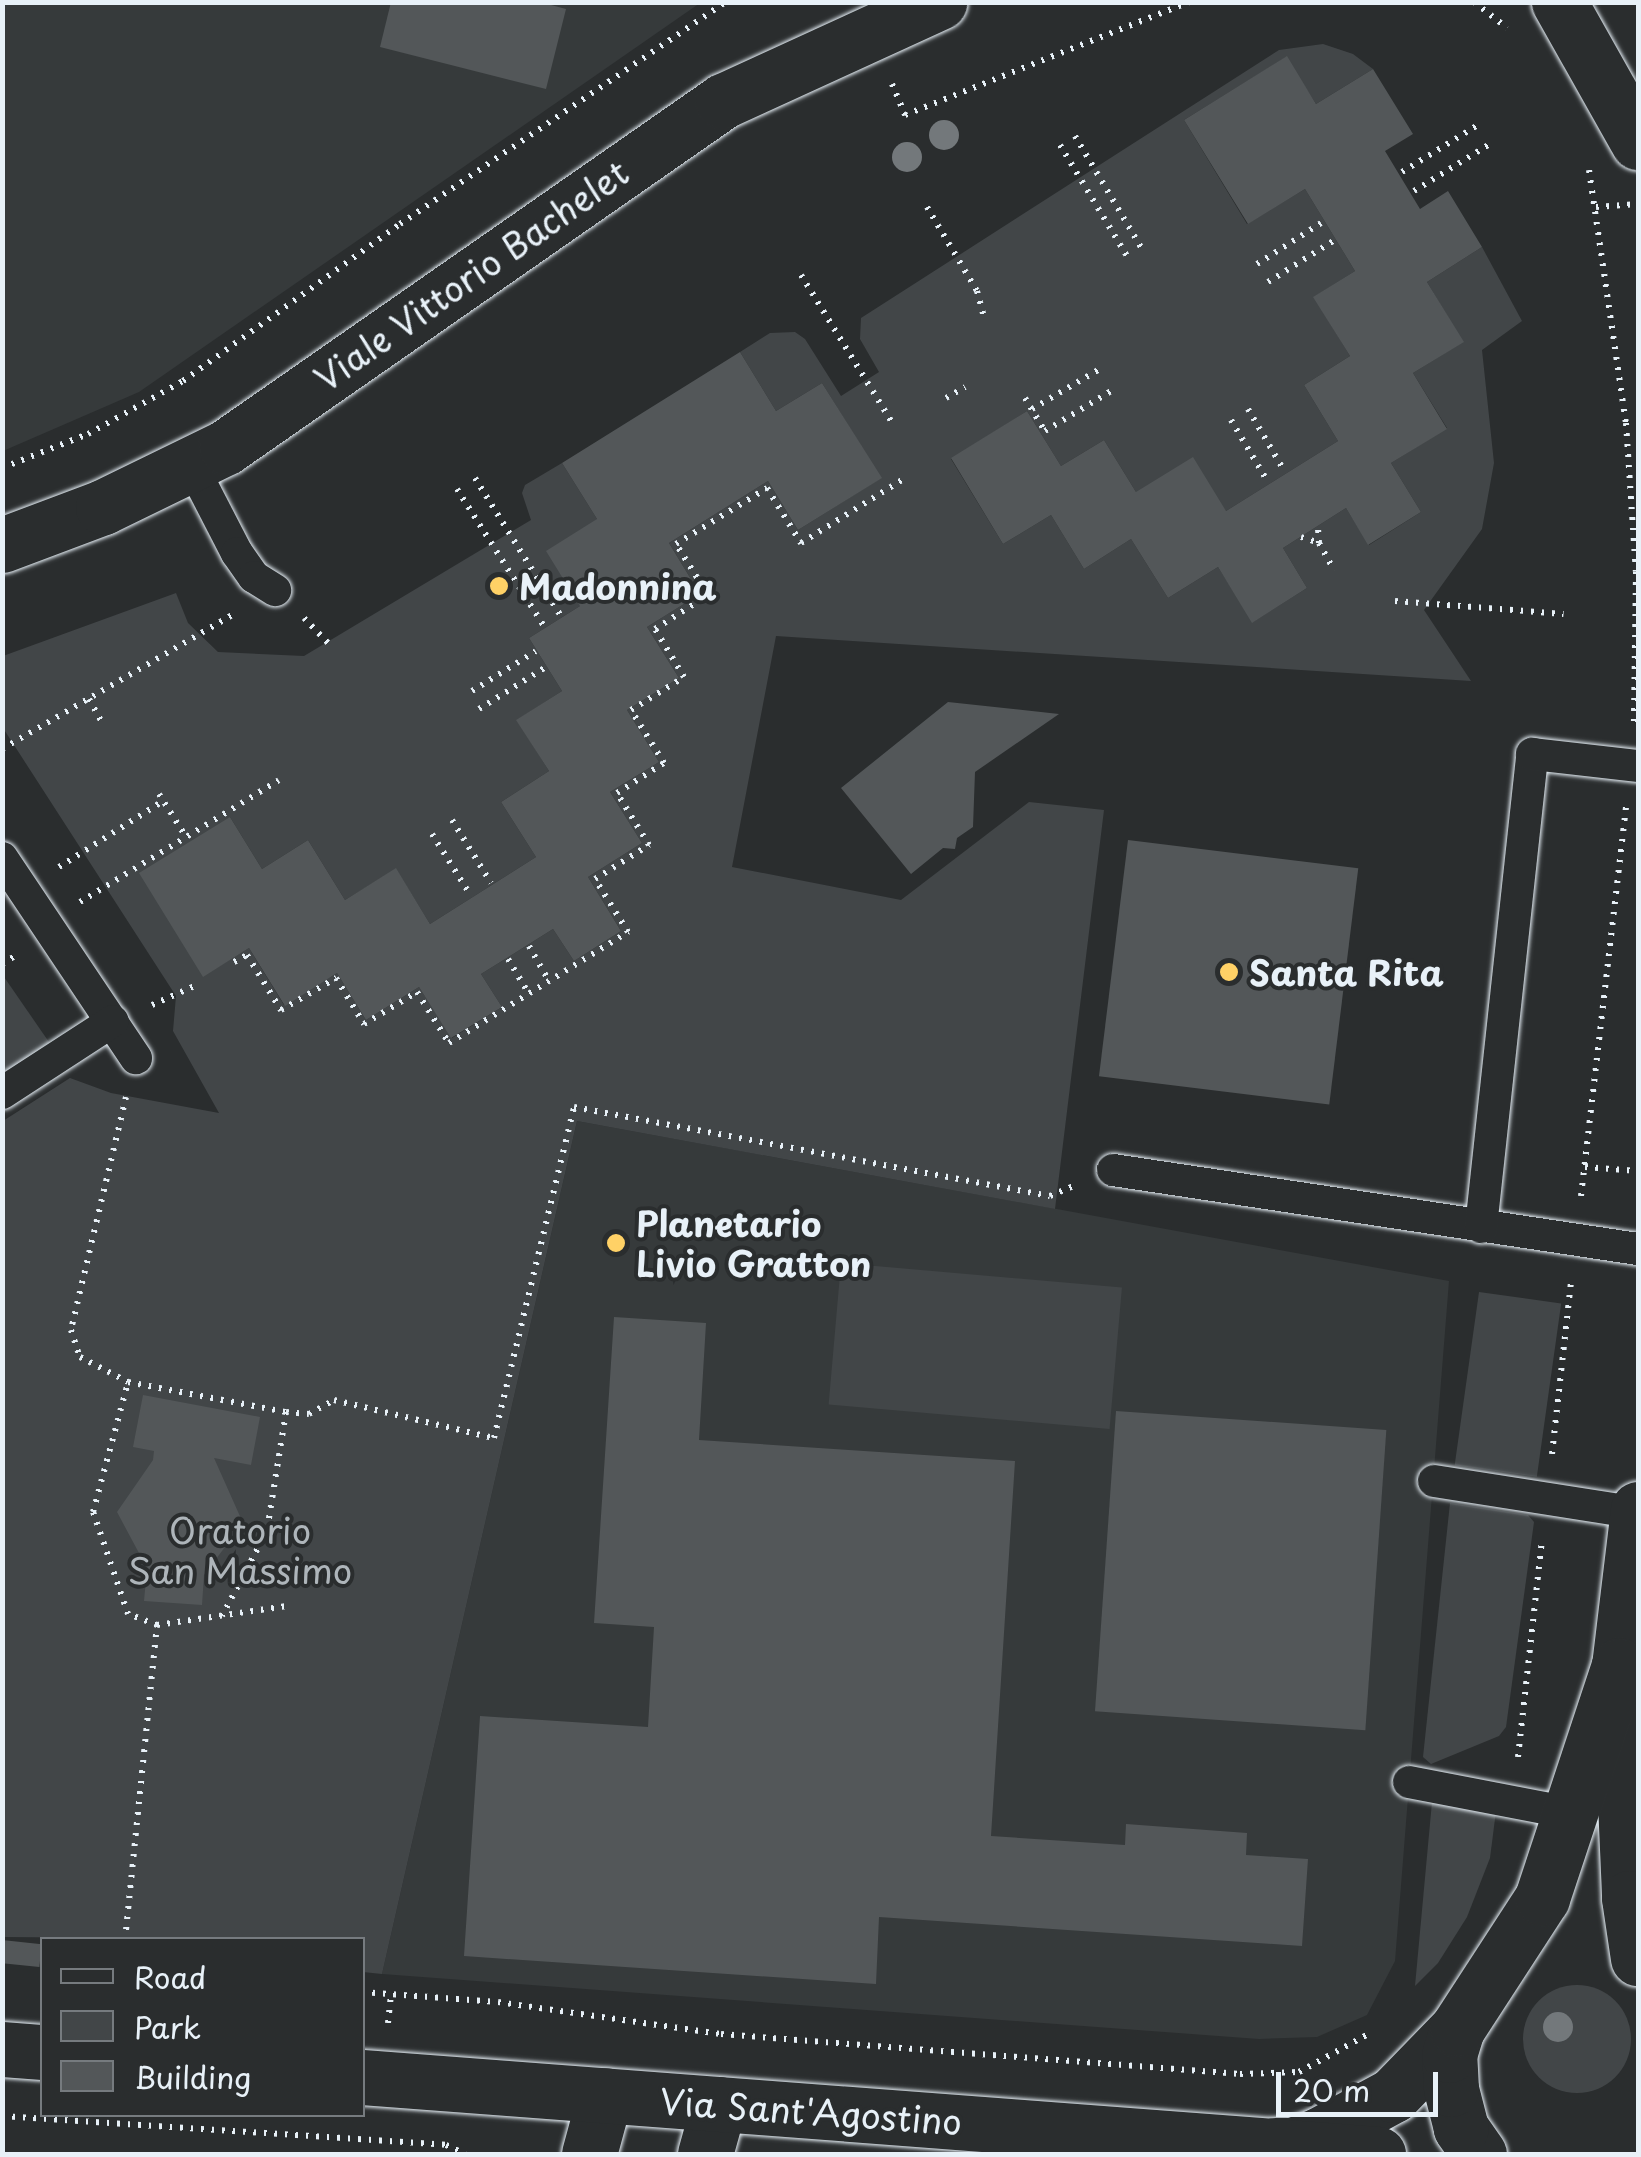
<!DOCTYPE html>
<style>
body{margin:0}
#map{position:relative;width:1641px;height:2157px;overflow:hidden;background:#2a2d2e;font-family:"Playpen Sans",sans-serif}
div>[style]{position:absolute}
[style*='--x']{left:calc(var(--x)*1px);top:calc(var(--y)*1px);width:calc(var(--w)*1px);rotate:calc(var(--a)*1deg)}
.built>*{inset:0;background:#363a3b}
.green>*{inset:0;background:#424648;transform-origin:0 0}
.round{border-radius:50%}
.building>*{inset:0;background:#535759;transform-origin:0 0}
.path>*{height:6px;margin-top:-3px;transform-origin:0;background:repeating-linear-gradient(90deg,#e8f1f8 0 2.5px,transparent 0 10.5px)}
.roads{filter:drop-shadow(0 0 2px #e8f1f8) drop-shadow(0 0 2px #e8f1f8)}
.lane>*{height:32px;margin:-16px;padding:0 16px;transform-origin:16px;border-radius:16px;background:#2a2d2e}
.street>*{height:55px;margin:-27.5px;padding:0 27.5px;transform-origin:27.5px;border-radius:27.5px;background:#2a2d2e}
.secondary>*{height:55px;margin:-27.5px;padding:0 27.5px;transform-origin:27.5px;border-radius:27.5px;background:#2a2d2e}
.trees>*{width:30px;height:30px;margin:-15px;border-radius:50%;background:#73787b}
.dots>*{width:28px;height:28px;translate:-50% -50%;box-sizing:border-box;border:5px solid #2a2d2e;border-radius:50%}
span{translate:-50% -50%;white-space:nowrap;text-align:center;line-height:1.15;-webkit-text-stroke:8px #2a2d2e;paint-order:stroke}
.street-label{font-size:35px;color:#e8f1f8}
.poi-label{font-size:35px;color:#e8f1f8;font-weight:700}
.left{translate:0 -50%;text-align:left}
.park-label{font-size:35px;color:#aeb5ba}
.frame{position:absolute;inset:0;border:5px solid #e8f1f8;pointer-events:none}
.legend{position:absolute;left:40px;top:1937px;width:325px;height:180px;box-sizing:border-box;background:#2a2d2e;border:2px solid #767b7f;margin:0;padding:12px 18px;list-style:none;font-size:30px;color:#e8f1f8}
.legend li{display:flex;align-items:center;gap:20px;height:50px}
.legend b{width:50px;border:2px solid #767b7f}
.scale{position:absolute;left:1276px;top:2072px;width:162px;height:45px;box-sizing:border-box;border:5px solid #e8f1f8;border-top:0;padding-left:12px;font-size:30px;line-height:35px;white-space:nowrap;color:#e8f1f8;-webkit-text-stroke:8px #2a2d2e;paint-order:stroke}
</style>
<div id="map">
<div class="built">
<i style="clip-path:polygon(2px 3px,700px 3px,139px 392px,3px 451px)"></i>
<i style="clip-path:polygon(577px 1121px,1449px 1281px,1395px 1961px,1367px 2015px,1317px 2037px,1259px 2039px,382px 1974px)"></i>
</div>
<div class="green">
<i style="clip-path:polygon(1323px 44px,1353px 54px,1373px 69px,1316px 104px,1286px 57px,1184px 120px,1247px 224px,1305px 189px,1355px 271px,1314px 297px,1350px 356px,1304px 385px,1338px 441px,1226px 511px,1136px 492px,1104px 440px,1061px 466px,1027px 411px,951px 459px,1003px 544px,1051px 515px,1084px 569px,1131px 539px,1168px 598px,1218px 567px,1253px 622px,1307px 588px,1283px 548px,1346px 508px,1369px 545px,1421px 512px,1391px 463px,1447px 428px,1413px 373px,1463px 342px,1427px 282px,1482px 247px,1522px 321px,1482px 350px,1494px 463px,1482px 529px,1424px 610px,1471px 681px,776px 636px,732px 867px,901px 900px,1029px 802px,1104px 810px,1055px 1209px,577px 1121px,382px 1974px,363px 1972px,362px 1940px,3px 1937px,3px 1121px,70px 1078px,111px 1093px,219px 1113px,173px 1031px,176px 996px,3px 728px,3px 656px,176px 593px,188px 623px,218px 652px,304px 656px,531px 520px,522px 493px,525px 485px,562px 463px,597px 519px,580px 606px,529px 638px,562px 691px,517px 720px,549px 771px,501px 802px,536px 857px,430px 924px,396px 869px,345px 900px,308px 840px,262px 869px,230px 817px,203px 976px,249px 948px,284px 1005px,337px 973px,366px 1020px,419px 987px,452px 1038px,502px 1007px,481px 974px,553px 929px,574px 961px,621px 931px,588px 877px,642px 843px,610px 792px,659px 762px,627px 710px,679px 678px,647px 627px,700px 594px,669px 543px,768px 481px,798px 530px,881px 478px,822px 383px,776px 411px,740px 352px,770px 333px,795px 332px,805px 339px,841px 396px,879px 372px,860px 339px,861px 318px,1279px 50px)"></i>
<i style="clip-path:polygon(2px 974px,51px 1045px,2px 1076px)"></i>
<i style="left:841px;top:1263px;width:282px;height:142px;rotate:5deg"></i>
<i style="left:1479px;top:1292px;width:83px;height:175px;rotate:8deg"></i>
<i style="clip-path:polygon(1450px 1503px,1528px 1515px,1534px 1522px,1506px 1727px,1499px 1736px,1431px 1764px,1423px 1757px)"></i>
<i style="clip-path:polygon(1432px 1802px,1496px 1811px,1490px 1858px,1467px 1917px,1438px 1963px,1415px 1986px)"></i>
<i class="round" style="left:1523px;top:1985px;width:108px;height:108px"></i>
</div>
<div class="building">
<i style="clip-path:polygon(391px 2px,540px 2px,566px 9px,546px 89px,380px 47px)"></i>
<i style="clip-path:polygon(1287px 56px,1316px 104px,1373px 69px,1413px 134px,1385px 151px,1420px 209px,1448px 191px,1482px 247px,1427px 282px,1464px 342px,1413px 373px,1447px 429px,1391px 463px,1421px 512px,1368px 545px,1346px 508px,1283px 548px,1307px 588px,1252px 623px,1218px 567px,1168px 598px,1131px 539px,1084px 569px,1051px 515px,1003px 544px,951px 458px,1027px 411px,1061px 466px,1104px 440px,1136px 492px,1193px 457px,1226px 511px,1338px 441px,1304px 385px,1350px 356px,1313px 297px,1355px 271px,1305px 189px,1248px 224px,1184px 120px)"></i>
<i style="clip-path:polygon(740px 352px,776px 411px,822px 383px,882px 478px,798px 530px,768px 481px,669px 543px,700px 594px,647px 627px,679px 678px,627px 710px,659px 762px,610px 792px,642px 843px,588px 877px,621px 931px,574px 961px,553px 929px,481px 974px,502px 1007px,451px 1038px,419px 987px,366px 1020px,337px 973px,285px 1006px,249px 948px,203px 977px,139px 873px,230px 817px,262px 869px,308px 840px,345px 900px,396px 868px,430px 924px,536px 857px,501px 802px,549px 771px,516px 720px,562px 691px,529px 638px,580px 606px,546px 551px,597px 519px,562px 463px)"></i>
<i style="clip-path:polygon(948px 702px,1059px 714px,975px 772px,973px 827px,957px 838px,955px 849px,943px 848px,911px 874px,841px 788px)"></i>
<i style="left:1128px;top:840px;width:232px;height:238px;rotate:7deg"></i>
<i style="clip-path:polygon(614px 1317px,706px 1323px,699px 1440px,1015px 1461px,991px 1836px,1125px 1845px,1126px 1824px,1247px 1833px,1246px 1855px,1308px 1859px,1302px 1946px,879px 1917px,876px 1984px,464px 1956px,480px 1716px,648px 1727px,654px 1627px,594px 1623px)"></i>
<i style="clip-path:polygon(143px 1395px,260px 1417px,251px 1465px,214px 1458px,243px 1523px,204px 1575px,202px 1605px,144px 1601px,147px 1568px,117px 1512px,153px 1460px,154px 1451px,133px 1447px)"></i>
<i style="left:1116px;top:1411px;width:271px;height:301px;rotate:4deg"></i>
<i style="left:2px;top:1940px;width:40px;height:23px;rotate:6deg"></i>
</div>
<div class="path">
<i style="--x:1474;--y:2;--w:42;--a:38.2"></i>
<i style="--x:892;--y:84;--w:34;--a:67"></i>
<i style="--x:905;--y:115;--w:306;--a:-21.7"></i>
<i style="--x:1075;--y:136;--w:129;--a:59.3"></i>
<i style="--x:1060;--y:145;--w:130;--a:58.9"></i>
<i style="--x:1589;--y:170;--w:256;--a:81.7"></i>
<i style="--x:1626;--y:423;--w:149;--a:86.2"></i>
<i style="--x:1636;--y:572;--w:152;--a:90.8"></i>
<i style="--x:1402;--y:172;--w:93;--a:-31.8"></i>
<i style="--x:1414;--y:191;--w:93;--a:-31.8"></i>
<i style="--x:927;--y:207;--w:98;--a:59.2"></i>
<i style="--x:977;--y:291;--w:30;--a:75"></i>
<i style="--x:1596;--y:207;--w:42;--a:-4.1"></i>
<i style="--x:1257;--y:264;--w:76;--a:-32.6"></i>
<i style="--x:801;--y:275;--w:172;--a:58.3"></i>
<i style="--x:1268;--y:282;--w:77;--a:-32.2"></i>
<i style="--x:946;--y:398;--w:22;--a:-30"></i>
<i style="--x:1025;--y:398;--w:39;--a:59"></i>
<i style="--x:1045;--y:431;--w:77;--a:-31.2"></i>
<i style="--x:1032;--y:409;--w:77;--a:-30.6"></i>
<i style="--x:1248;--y:409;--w:73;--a:59.6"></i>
<i style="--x:1231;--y:420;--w:72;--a:59.2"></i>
<i style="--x:2;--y:468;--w:92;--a:-21.6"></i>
<i style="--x:88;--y:434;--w:109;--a:-29.2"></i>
<i style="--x:183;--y:381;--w:268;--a:-35.9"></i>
<i style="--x:400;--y:224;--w:394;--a:-34.3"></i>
<i style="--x:475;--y:478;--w:163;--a:58.1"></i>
<i style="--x:457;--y:489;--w:162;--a:57.6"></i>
<i style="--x:1301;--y:537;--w:19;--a:18"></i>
<i style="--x:1319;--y:543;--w:16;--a:-94"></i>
<i style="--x:1319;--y:543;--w:31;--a:61"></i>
<i style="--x:1395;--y:601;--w:169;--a:4.4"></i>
<i style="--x:304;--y:618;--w:39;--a:46"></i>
<i style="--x:472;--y:691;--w:75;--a:-32"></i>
<i style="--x:89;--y:699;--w:25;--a:61"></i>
<i style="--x:479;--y:709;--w:79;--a:-32.1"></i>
<i style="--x:2;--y:749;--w:268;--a:-30.2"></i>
<i style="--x:159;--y:794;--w:51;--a:57.9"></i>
<i style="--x:452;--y:820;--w:74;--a:58.2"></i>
<i style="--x:432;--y:834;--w:73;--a:57.8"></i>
<i style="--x:59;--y:867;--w:123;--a:-32.4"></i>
<i style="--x:80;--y:902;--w:233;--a:-31.5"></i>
<i style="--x:529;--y:946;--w:40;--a:60.3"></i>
<i style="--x:508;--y:959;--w:41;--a:59"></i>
<i style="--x:234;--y:962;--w:15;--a:-28"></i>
<i style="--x:247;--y:955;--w:65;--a:58.3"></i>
<i style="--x:281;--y:1010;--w:64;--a:-30.2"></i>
<i style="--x:336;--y:978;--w:54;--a:58.7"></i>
<i style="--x:364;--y:1024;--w:62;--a:-31.1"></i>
<i style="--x:417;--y:992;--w:60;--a:57.9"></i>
<i style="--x:449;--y:1043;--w:211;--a:-31.8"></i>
<i style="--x:628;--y:932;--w:62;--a:-121.9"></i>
<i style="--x:595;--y:879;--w:64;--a:-32.2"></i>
<i style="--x:649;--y:845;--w:61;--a:-121.6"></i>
<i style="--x:617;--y:793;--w:56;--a:-32.6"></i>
<i style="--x:664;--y:763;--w:62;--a:-121.9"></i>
<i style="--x:631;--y:710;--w:62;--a:-31.9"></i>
<i style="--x:684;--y:677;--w:56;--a:-121.1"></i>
<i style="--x:655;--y:629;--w:63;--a:-32.7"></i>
<i style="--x:708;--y:595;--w:60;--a:-122.1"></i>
<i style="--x:676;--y:544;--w:107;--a:-31.6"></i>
<i style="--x:767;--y:488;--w:65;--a:58.3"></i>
<i style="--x:801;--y:543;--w:119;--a:-32"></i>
<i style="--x:2;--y:964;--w:19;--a:-32"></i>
<i style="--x:152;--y:1005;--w:49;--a:-24"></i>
<i style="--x:126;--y:1097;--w:239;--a:103.3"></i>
<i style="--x:71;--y:1330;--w:28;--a:72"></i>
<i style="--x:80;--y:1357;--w:54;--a:27.5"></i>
<i style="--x:1585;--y:1167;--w:53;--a:4.3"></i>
<i style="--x:1581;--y:1196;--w:393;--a:-83.4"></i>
<i style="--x:286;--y:1412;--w:23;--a:5"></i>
<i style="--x:309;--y:1414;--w:29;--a:-29"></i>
<i style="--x:334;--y:1400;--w:164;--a:13.4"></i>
<i style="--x:494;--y:1438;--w:341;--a:-76.4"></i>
<i style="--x:574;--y:1107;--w:484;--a:10.6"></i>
<i style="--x:1050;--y:1196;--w:28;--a:-23"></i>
<i style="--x:1552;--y:1454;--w:172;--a:-83.7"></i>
<i style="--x:157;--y:1625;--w:31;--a:-159"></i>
<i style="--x:128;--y:1614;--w:108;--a:-108.9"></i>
<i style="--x:93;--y:1512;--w:135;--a:-74.9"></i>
<i style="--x:128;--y:1382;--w:161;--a:10.8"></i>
<i style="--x:286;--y:1412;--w:121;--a:99.1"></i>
<i style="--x:267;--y:1531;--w:96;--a:117.9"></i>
<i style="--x:1518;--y:1757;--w:217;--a:-83.7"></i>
<i style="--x:125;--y:1940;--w:317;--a:-84.2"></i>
<i style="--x:157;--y:1625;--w:131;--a:-8.3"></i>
<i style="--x:362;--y:1992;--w:136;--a:4.2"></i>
<i style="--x:498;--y:2002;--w:225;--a:8.2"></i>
<i style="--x:721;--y:2034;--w:521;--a:4.41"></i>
<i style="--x:1240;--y:2074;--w:59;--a:-1.9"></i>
<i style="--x:1299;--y:2072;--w:83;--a:-28.7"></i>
<i style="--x:388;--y:2023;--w:28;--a:-84"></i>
<i style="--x:2;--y:2116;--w:445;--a:3.7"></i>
<i style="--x:446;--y:2145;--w:21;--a:25"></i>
</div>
<div class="roads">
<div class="lane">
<i style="--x:192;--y:466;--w:98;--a:62.7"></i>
<i style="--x:237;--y:553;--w:29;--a:55"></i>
<i style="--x:254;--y:577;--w:25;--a:32"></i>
<i style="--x:2;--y:858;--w:241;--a:56.2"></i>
<i style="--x:2;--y:1093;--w:132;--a:-33"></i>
<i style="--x:1113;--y:1170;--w:531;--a:8.56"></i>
<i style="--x:1481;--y:1227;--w:476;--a:-83.8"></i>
<i style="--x:1532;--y:754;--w:107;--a:6.5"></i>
<i style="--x:1434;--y:1481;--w:206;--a:8.9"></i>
<i style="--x:1409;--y:1782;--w:164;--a:10.9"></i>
</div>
<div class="street">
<i style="--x:1559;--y:2;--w:161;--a:60.6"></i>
<i style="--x:2;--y:545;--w:108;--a:-20.6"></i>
<i style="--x:103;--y:507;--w:137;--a:-26"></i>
<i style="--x:226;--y:447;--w:606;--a:-34.84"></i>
<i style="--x:723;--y:101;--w:238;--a:-24.6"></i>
<i style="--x:1638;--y:1509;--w:157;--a:96.9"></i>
<i style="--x:1619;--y:1665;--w:233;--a:87.5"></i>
<i style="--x:1629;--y:1898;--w:61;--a:81.5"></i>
<i style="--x:1275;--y:2145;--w:18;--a:0"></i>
<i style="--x:1293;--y:2145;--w:28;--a:-21"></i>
<i style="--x:1319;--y:2135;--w:84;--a:-28.4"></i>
<i style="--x:1393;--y:2095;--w:92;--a:-45.9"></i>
<i style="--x:589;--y:2154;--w:61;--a:-74.8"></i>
<i style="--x:705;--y:2154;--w:52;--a:-74.4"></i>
<i style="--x:1479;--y:2154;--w:32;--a:-125"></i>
<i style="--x:1461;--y:2128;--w:40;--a:-104.4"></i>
<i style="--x:1451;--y:2089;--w:34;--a:-93"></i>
<i style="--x:1449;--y:2055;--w:27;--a:-73"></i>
<i style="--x:1457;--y:2029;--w:156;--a:-57"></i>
<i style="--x:1542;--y:1898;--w:245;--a:-71.7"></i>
</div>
<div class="secondary">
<i style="--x:2;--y:2049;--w:40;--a:4.3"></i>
<i style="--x:362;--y:2077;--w:1019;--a:4.33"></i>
</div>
</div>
<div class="trees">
<i style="left:944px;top:135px"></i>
<i style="left:907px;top:157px"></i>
<i style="left:1558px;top:2027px"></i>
</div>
<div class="dots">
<i style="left:499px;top:586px;background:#ffd166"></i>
<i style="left:1229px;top:972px;background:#ffd166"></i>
<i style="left:616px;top:1243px;background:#ffd166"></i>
</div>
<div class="street-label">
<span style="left:471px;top:275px;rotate:-35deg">Viale Vittorio Bachelet</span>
<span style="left:811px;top:2111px;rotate:4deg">Via Sant'Agostino</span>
</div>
<div class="poi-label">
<span class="left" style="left:519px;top:586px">Madonnina</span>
<span class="left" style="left:1249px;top:972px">Santa Rita</span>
<span class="left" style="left:636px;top:1243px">Planetario<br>Livio Gratton</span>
</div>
<div class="park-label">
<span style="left:240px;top:1550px">Oratorio<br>San Massimo</span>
</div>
<div class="frame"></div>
<ul class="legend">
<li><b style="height:12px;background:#2a2d2e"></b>Road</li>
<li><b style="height:28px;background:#424648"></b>Park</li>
<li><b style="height:28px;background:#535759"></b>Building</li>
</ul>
<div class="scale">20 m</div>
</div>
